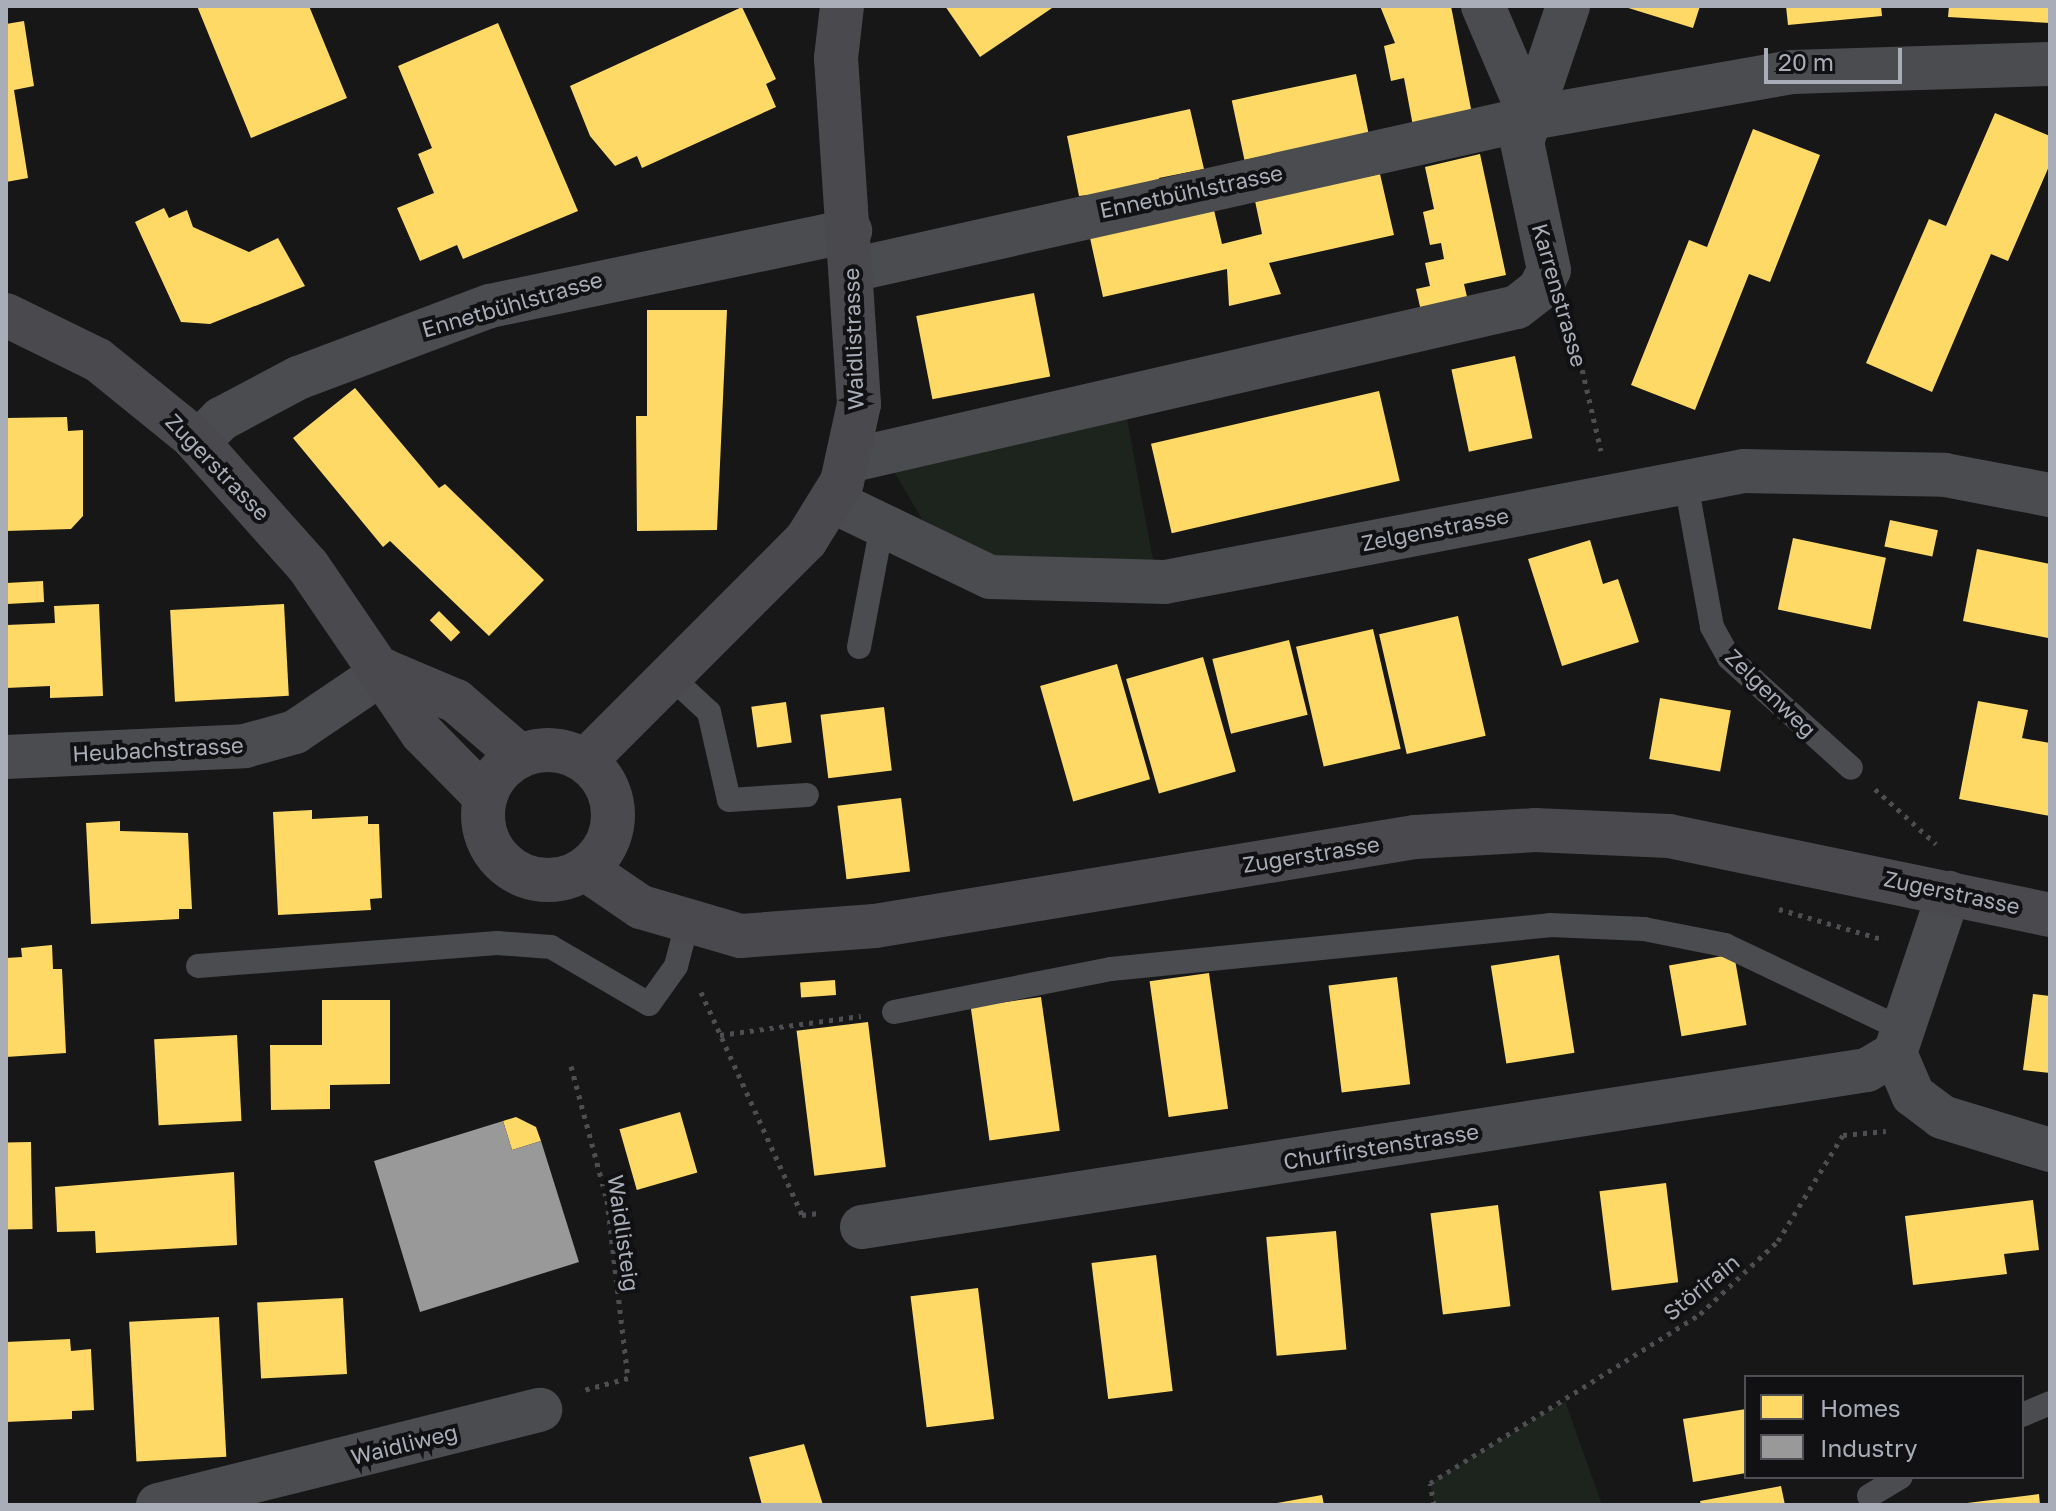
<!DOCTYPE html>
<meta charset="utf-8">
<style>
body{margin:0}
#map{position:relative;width:2056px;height:1511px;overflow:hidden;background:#171717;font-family:"Golos Text",sans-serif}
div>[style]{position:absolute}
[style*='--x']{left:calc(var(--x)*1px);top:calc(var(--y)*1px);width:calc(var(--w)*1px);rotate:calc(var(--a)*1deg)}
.green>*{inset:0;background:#1d241e}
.homes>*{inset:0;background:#ffd966;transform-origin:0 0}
.industry>*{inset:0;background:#999}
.path>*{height:5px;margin-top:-2.5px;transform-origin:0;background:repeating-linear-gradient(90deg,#4d4e52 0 4px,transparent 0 10px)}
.service>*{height:24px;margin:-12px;padding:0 12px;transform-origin:12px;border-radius:12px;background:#4b4c50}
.minor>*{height:44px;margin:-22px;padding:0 22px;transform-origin:22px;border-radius:22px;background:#4b4c50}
.secondary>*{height:44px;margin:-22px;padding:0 22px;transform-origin:22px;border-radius:22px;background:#4a4a4e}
.secondary>.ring{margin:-22px;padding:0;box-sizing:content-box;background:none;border:44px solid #4a4a4e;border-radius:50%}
span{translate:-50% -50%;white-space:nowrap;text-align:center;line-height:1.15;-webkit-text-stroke:8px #111113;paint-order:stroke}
.street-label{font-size:22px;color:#a8adb8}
.frame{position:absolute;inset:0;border:8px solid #a8adb8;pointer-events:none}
.legend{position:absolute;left:1744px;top:1375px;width:280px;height:104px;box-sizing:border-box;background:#111113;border:2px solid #4d4f55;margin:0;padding:10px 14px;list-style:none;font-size:24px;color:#a8adb8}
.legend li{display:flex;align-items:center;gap:16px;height:40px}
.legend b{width:40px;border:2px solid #4d4f55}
.scale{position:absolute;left:1764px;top:48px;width:138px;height:36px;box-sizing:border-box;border:4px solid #a8adb8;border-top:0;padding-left:10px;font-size:24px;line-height:28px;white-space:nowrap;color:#a8adb8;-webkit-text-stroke:6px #111113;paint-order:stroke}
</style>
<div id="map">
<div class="green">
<i style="clip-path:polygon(1123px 397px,1153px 560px,990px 577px,942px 553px,883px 453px)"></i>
<i style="clip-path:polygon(1565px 1401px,1602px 1505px,1434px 1505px,1430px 1483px)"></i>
</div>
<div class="homes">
<i style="clip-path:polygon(197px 6px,309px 6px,347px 98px,251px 138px)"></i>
<i style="clip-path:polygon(945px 6px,1055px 6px,980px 57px)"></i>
<i style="clip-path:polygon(1380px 6px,1451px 6px,1472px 114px,1413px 126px,1404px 78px,1391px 81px,1384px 46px,1395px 43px)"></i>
<i style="clip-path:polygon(1622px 6px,1700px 6px,1693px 28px)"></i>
<i style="clip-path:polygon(1786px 6px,1881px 6px,1882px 16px,1788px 25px)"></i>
<i style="clip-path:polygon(1949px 6px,2050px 6px,2050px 23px,1948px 17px)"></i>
<i style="clip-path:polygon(742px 7px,776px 79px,766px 84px,776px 107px,642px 168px,637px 156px,615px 166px,590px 136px,570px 86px)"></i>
<i style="clip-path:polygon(24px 21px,34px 86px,14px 90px,28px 178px,6px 182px,6px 24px)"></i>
<i style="clip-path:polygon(498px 23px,578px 211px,463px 259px,457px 245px,420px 261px,397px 208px,434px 193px,418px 154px,432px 148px,398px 66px)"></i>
<i style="left:1356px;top:74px;width:61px;height:127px;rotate:78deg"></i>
<i style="clip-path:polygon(1190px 109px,1204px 169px,1159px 178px,1161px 187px,1079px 196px,1067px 136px)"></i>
<i style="clip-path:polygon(1995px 113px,2050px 136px,2050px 164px,2008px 261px,1991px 254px,1932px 392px,1866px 363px,1929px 219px,1946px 226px)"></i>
<i style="clip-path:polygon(1753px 129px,1820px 155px,1770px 282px,1749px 274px,1695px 410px,1631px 385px,1689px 240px,1707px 247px)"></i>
<i style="clip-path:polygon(1480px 154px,1506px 275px,1464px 284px,1468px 301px,1421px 311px,1416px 289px,1430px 286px,1425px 263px,1444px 259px,1441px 243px,1430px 245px,1423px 212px,1434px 209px,1425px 167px)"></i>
<i style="clip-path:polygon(1380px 174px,1394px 235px,1269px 263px,1281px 294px,1229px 306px,1227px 269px,1103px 297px,1090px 238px,1214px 210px,1222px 244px,1262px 234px,1255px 201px)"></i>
<i style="clip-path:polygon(164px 208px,169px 218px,187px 210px,193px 227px,249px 252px,278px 238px,305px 286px,210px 324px,181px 322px,135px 222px)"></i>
<i style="left:1034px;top:293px;width:85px;height:120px;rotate:79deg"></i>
<i style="clip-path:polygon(647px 310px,727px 310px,717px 530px,637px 531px,636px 416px,647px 416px)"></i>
<i style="left:1515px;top:356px;width:84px;height:65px;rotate:78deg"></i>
<i style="clip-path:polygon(355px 388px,439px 488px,445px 484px,544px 580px,489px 636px,390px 541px,383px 547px,293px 438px)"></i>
<i style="left:1379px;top:391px;width:92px;height:234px;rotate:77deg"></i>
<i style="clip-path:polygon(67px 417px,68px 431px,83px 430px,83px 516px,71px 529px,6px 531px,6px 418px)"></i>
<i style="left:1890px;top:520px;width:49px;height:27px;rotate:12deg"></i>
<i style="left:1793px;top:538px;width:95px;height:73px;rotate:12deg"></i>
<i style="clip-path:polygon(1590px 540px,1603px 584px,1618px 579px,1639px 642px,1562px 666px,1528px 559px)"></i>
<i style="clip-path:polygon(1977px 549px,2050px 564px,2048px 638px,1963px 621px)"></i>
<i style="left:43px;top:581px;width:21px;height:37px;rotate:87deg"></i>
<i style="clip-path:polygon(99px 604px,103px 696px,50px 698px,50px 686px,6px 688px,6px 625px,55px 623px,54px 606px)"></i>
<i style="left:284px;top:604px;width:92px;height:114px;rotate:87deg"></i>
<i style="left:439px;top:611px;width:30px;height:13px;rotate:45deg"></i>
<i style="left:1458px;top:616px;width:123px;height:81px;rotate:77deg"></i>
<i style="left:1373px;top:629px;width:123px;height:79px;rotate:77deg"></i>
<i style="left:1289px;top:640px;width:77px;height:79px;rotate:76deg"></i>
<i style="left:1203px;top:657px;width:119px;height:80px;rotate:74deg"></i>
<i style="left:1117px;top:664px;width:120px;height:80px;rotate:74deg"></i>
<i style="left:1660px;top:698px;width:72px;height:62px;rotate:10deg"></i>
<i style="clip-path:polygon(1978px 701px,2028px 710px,2022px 738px,2050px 743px,2050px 816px,1959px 799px)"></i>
<i style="left:786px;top:702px;width:41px;height:35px;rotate:82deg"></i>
<i style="left:884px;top:707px;width:64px;height:64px;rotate:83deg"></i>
<i style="left:901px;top:798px;width:74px;height:64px;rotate:83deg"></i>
<i style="clip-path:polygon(312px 810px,312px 819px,368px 816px,368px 824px,379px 824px,382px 898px,370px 899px,371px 910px,278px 915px,273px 812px)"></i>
<i style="clip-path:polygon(120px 821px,120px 831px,188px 833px,192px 909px,179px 909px,179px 919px,91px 924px,86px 823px)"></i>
<i style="clip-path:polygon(52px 945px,53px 969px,62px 969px,66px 1053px,6px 1057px,6px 958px,22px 957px,21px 948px)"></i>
<i style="left:1734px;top:954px;width:72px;height:66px;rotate:80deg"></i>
<i style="left:1559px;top:955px;width:99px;height:69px;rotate:81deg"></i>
<i style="left:1209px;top:973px;width:137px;height:60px;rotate:82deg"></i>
<i style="left:1397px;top:977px;width:108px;height:69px;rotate:83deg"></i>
<i style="left:835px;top:980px;width:15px;height:35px;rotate:86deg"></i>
<i style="clip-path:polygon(2033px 994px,2050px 996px,2050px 1073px,2023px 1070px)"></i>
<i style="left:1041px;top:997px;width:135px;height:71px;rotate:82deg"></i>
<i style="clip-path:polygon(322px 1000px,390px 1000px,390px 1084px,330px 1085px,330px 1109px,271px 1110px,270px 1045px,322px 1045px)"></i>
<i style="left:868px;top:1022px;width:146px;height:72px;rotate:83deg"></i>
<i style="left:237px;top:1035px;width:86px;height:83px;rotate:87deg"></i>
<i style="left:680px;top:1112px;width:63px;height:63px;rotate:74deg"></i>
<i style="clip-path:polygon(516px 1117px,536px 1127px,541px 1141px,512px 1150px,503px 1121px)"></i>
<i style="left:31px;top:1142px;width:87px;height:25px;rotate:89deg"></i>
<i style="clip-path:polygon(234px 1172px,237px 1245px,96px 1253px,95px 1231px,57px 1232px,55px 1187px)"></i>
<i style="left:1666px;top:1183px;width:100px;height:67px;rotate:83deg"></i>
<i style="clip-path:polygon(2033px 1200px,2039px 1250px,2004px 1254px,2007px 1274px,1913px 1285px,1905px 1216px)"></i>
<i style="left:1498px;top:1205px;width:102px;height:68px;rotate:83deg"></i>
<i style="left:1336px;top:1231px;width:119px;height:70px;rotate:85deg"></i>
<i style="left:1156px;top:1255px;width:137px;height:65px;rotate:83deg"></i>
<i style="left:978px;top:1288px;width:132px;height:68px;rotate:83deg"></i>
<i style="left:343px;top:1298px;width:76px;height:86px;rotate:87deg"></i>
<i style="left:219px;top:1317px;width:140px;height:90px;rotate:87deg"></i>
<i style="clip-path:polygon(70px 1339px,71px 1351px,91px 1349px,94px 1410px,72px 1411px,72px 1419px,6px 1422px,6px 1342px)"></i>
<i style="clip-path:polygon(1746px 1409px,1746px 1473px,1693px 1482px,1683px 1419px)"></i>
<i style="clip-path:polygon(804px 1444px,823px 1505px,762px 1505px,749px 1457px)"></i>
<i style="clip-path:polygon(1781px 1486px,1785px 1505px,1701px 1505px,1700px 1501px)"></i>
<i style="clip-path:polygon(2039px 1494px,2040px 1505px,1967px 1505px,1967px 1503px)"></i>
<i style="clip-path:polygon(1322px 1495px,1324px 1505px,1277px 1505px,1277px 1503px)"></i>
</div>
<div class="industry">
<i style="clip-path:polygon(503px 1121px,512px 1150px,541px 1141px,579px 1262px,420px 1312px,374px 1161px)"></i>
</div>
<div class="path">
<i style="--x:1571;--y:321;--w:133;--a:77"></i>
<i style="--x:1875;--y:789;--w:82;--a:42"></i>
<i style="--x:1779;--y:909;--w:110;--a:16.3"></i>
<i style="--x:701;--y:992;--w:245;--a:65.6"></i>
<i style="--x:802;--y:1215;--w:17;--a:-7"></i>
<i style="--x:720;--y:1035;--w:142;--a:-7.7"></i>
<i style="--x:571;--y:1066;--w:139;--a:75"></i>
<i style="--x:607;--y:1200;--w:179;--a:83.3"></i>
<i style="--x:628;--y:1378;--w:50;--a:164.8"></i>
<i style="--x:1434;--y:1505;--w:22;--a:-100"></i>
<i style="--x:1430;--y:1483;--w:319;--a:-32"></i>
<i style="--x:1700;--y:1314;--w:107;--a:-43.1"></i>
<i style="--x:1778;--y:1241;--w:124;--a:-58.5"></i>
<i style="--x:1843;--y:1135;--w:43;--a:-5.3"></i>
</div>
<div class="service">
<i style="--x:1685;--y:478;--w:151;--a:79.7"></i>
<i style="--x:1712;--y:627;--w:35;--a:61"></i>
<i style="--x:1729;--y:658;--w:164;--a:42"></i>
<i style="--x:859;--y:647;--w:124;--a:-79.3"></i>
<i style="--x:669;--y:675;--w:54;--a:42.8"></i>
<i style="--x:709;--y:712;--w:90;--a:77.2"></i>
<i style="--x:729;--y:800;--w:78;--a:-3.7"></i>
<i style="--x:198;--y:966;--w:300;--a:-4.4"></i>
<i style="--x:497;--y:943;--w:54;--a:4.2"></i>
<i style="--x:551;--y:947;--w:113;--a:30.2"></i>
<i style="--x:649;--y:1004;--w:47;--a:-54.6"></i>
<i style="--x:676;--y:966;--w:43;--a:-75.3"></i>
<i style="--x:894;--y:1012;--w:221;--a:-11.2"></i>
<i style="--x:1111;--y:969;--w:441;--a:-5.7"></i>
<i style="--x:1550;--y:925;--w:94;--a:2.4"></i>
<i style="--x:1644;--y:929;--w:83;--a:11.2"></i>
<i style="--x:1725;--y:945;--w:196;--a:25.4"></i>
<i style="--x:2022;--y:1415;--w:30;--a:-23"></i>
<i style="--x:1869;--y:1496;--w:37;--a:-31"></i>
</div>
<div class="minor">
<i style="--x:1483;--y:6;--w:122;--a:66.8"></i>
<i style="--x:852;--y:270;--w:696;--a:-12.62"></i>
<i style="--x:1531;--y:118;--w:265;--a:-10"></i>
<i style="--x:1792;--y:72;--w:258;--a:-1.8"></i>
<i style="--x:198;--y:442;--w:33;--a:-45"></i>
<i style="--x:221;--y:419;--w:87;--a:-28"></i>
<i style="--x:298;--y:378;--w:205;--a:-20.6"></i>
<i style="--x:490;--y:306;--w:368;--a:-11.8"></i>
<i style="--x:848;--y:461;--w:686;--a:-12.96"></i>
<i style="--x:1517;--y:307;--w:29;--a:-38"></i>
<i style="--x:1540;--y:289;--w:21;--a:-65"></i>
<i style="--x:1549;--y:270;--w:131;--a:-101.9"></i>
<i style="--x:1522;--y:142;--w:144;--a:-71.3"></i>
<i style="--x:834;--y:502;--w:173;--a:25.7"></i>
<i style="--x:990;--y:577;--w:175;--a:1.6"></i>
<i style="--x:1165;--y:582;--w:590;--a:-10.85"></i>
<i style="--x:1744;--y:471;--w:201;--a:1.1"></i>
<i style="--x:1945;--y:475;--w:107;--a:10.8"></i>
<i style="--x:6;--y:757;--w:239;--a:-2.6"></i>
<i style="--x:245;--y:746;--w:52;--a:-15.6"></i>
<i style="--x:295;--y:732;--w:109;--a:-34.1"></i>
<i style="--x:1895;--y:1053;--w:46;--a:66.8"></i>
<i style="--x:1913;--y:1095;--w:36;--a:37"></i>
<i style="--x:1942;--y:1117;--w:113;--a:17"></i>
<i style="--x:862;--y:1227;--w:1017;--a:-8.88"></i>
<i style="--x:1867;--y:1070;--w:33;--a:-31"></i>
<i style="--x:1895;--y:1053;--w:169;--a:-71.4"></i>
<i style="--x:158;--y:1505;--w:394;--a:-14"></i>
</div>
<div class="secondary">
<i style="--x:6;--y:315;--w:102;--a:26.1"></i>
<i style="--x:98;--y:360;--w:121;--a:39"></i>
<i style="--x:192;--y:436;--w:174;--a:48.3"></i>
<i style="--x:308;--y:566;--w:202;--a:55.7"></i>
<i style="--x:422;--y:733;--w:90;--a:45.5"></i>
<i style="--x:385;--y:671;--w:77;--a:22.9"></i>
<i style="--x:456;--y:701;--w:84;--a:40.7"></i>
<i class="ring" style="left:483px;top:750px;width:86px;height:86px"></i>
<i style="--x:585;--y:761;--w:313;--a:-45"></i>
<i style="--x:806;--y:540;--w:68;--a:-58.2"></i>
<i style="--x:842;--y:482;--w:80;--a:-77.7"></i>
<i style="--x:859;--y:404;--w:347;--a:-93.8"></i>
<i style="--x:836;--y:58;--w:52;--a:-83.4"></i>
<i style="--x:585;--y:869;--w:68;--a:34.2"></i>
<i style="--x:641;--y:907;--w:104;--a:16.2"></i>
<i style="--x:741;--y:936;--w:134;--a:-4.3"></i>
<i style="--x:875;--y:926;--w:547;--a:-9.36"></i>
<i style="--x:1415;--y:837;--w:120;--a:-3.3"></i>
<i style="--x:1535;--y:830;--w:134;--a:2.6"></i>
<i style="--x:1669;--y:836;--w:389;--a:11.7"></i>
</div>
<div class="street-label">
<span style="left:1191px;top:191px;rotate:-12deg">Ennetbühlstrasse</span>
<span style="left:1560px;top:295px;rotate:74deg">Karrenstrasse</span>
<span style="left:512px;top:304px;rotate:-16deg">Ennetbühlstrasse</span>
<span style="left:853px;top:339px;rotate:-92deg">Waidlistrasse</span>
<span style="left:218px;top:467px;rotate:46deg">Zugerstrasse</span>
<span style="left:1435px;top:529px;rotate:-11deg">Zelgenstrasse</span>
<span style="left:1771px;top:693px;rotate:44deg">Zelgenweg</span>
<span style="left:158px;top:749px;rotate:-3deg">Heubachstrasse</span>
<span style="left:1311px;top:854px;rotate:-9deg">Zugerstrasse</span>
<span style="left:1952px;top:892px;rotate:12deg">Zugerstrasse</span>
<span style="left:1381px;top:1146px;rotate:-9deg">Churfirstenstrasse</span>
<span style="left:624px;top:1233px;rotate:82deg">Waidlisteig</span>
<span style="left:1701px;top:1287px;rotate:-39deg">Störirain</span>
<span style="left:404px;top:1444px;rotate:-14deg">Waidliweg</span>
</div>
<div class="frame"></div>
<ul class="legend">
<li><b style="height:22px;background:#ffd966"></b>Homes</li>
<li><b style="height:22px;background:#999"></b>Industry</li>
</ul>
<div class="scale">20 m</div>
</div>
